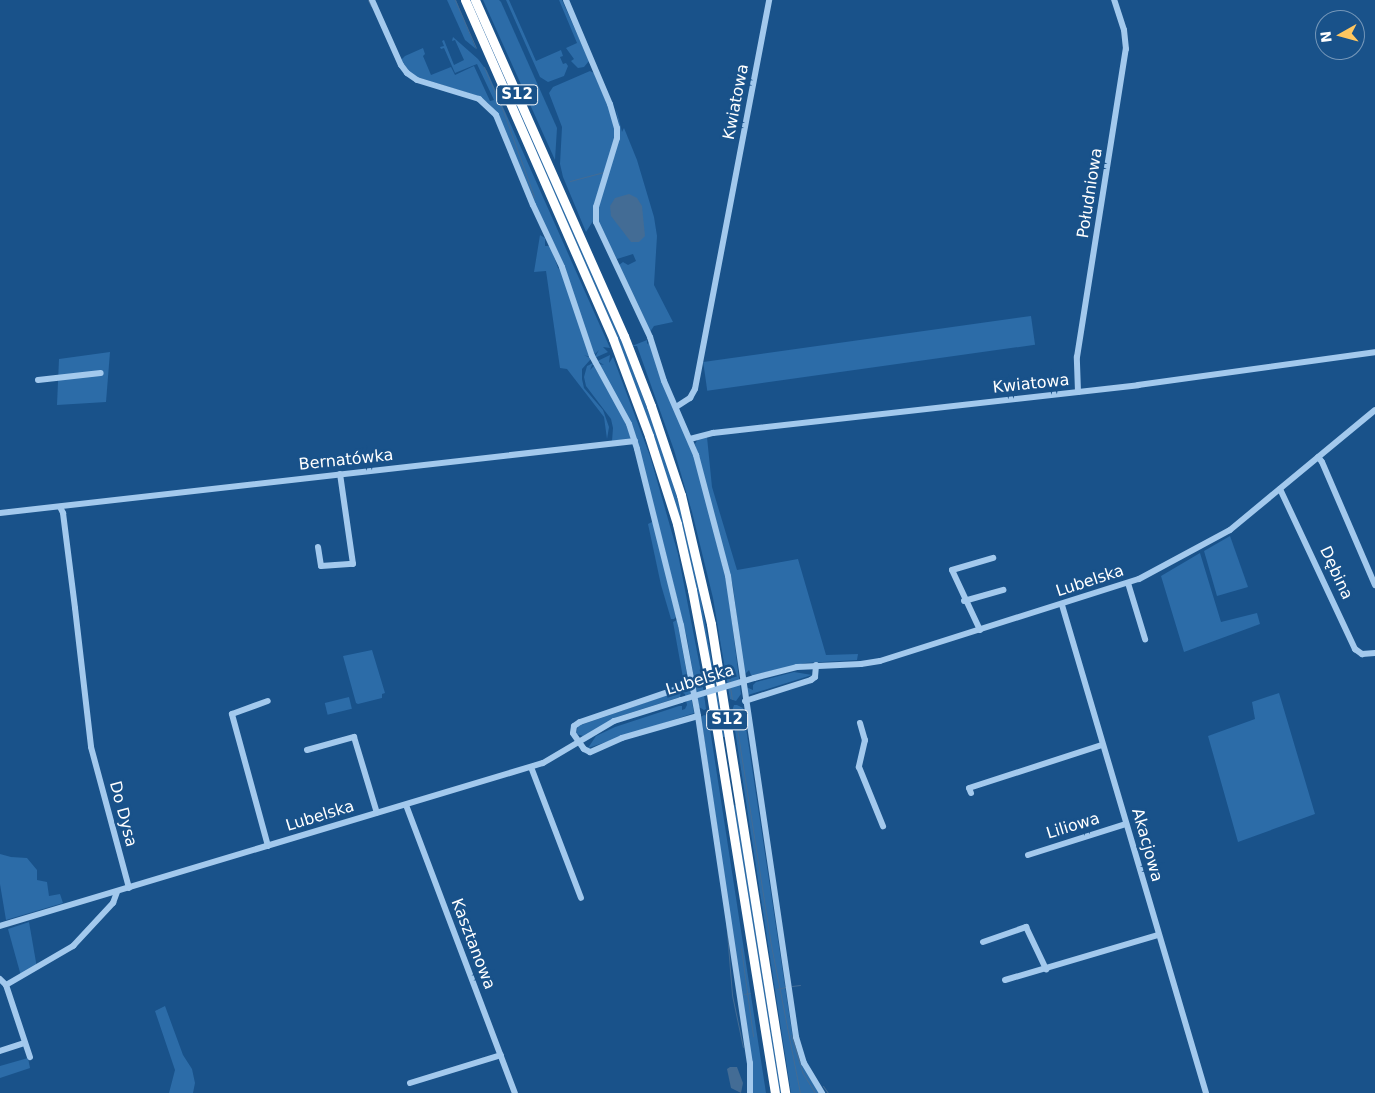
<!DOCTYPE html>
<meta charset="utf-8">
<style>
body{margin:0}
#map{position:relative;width:1375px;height:1093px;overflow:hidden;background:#19528a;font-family:"DejaVu Sans",sans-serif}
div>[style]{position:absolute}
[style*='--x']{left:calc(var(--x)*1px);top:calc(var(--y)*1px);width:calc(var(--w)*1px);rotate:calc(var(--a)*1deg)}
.green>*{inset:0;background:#2c6ca8;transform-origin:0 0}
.water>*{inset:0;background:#436c95}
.stream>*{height:1px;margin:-0.5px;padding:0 0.5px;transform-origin:0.5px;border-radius:0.5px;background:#436c95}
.minor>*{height:6px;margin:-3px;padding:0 3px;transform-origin:3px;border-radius:3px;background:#a3c9ed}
.highway>*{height:9px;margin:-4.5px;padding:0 4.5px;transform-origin:4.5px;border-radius:4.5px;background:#fff}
.minor-bridge>*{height:6px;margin:-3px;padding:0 3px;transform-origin:3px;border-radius:3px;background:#a3c9ed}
span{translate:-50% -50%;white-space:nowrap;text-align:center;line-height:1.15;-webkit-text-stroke:5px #19528a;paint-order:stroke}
.shield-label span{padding:1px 4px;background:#19528a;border:1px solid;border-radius:4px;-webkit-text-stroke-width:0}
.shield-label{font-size:15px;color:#fff;font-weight:700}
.street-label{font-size:16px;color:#fff}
.north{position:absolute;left:1315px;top:10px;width:50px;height:50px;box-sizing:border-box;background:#19528a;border:1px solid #7597b9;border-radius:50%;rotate:263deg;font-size:14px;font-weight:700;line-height:20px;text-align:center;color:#fff}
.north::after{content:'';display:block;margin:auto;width:18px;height:22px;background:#ffc65f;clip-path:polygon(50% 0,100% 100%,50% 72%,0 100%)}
</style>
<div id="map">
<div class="green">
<i style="clip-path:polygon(447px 0,456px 0,476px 49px,465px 40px)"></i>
<i style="clip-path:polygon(468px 0,472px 0,616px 326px,662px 447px,682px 514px,696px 571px,725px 737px,722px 737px,704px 630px,688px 552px,658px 448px,613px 327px)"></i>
<i style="clip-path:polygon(483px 0,499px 0,501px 2px,557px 128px,555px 160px)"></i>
<i style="clip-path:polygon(506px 0,509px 0,536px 61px,561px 50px,563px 56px,560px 57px,563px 64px,566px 63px,568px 66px,564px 76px,548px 82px,540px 77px)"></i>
<i style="clip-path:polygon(559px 0,562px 0,589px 61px,584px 67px,578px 68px,571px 61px,574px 59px,566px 48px,577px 43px)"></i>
<i style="clip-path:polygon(453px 37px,478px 59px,487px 71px,610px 348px,603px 347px,608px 352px,590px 360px,582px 369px,582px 379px,584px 388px,603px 410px,609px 427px,607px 439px,604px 417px,567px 369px,560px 368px,546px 271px,534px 272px,540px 235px,545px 238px,545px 246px,550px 246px,558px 268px,562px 272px,590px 357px,584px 355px,590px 358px,596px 355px,599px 350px,594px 355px,561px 258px,536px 207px,493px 109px,488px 103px,475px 95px,417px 77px,411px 74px,401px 60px,405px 56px,423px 48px,425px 54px,423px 56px,431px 75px,451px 67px,455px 75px,474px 66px,490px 101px,494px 100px,477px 64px,455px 73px,444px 48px,441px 49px,440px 47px,444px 46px,442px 41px,444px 40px,454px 65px,464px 60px,455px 40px,452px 41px)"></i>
<i style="clip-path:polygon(590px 71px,594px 73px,615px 123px,614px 140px,593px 208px,593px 221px,586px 232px,563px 177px,560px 164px,562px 127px,549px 93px,553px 87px)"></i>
<i style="clip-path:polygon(616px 108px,622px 132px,624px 128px,637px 160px,654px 217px,657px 236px,654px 285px,673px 322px,654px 326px,650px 332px,619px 265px,623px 262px,628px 265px,636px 261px,633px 254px,617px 259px,599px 227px,597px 214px,619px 125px)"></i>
<i style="left:1031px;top:316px;width:29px;height:331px;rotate:82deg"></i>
<i style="clip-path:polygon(647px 340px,647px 344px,650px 342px,697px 465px,727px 584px,741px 694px,736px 701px,730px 699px,713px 598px,692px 512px,674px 450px,637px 346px,632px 346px)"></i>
<i style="clip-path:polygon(110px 352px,106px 402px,57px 405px,59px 359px)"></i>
<i style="clip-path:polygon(610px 355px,609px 363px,613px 357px,650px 456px,678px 554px,701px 672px,706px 709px,704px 710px,699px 707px,687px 638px,638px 444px,599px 364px,604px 365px,599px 362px,592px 365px,590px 370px,594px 366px,615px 403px,625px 422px,631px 438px,628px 440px,612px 441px,613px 428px,611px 419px,586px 386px,584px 377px,587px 366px)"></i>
<i style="clip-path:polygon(707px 437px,712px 487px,737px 570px,798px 559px,826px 655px,858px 654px,857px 660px,805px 663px,753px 675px,751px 675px,749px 670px,744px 675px,733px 586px,695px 444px,698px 439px)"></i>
<i style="clip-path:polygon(652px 522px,654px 523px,676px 617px,674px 619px,671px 619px,661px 585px,648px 524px)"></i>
<i style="clip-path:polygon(1230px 536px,1248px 587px,1217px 596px,1204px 551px)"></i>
<i style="clip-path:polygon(1200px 553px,1221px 622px,1257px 613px,1260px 624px,1184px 652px,1161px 576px)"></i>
<i style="clip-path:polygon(677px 620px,694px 713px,588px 748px,596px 736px,615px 727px,679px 706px,682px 706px,682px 710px,685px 709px,687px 705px,685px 694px,681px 692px,680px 697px,617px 717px,583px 736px,576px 734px,578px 726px,685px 689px,673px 622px)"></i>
<i style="clip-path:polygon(372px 650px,385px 693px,382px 694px,382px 698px,358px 704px,356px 703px,343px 656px)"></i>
<i style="clip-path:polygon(794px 672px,812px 675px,748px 695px,746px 687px,753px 690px,753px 685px,756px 682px)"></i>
<i style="clip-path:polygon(1279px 693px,1315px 814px,1238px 842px,1208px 736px,1255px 719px,1252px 702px)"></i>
<i style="left:349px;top:697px;width:12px;height:25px;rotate:76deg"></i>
<i style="clip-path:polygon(734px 705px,737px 705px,743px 708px,793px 1039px,800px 1062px,819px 1093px,791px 1093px,732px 711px)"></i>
<i style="clip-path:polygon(704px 715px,708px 716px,766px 1093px,752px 1093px,752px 1066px,701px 717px)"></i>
<i style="left:736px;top:805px;width:291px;height:4px;rotate:81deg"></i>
<i style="clip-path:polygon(0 854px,11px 857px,27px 858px,37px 870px,37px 880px,47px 882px,49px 896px,60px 894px,63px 903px,6px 920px,0 884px)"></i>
<i style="clip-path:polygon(29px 922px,37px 968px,21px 976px,8px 929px)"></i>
<i style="clip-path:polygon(165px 1006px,183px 1055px,192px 1069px,195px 1083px,193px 1093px,169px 1093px,175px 1070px,155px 1011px)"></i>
<i style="clip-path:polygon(28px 1058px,30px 1068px,0 1078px,0 1066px)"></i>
</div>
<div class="water">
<i style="clip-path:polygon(629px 194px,637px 198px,642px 206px,645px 236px,639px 242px,631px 242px,611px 216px,610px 206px,615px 198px)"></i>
<i style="clip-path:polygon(730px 1067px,737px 1067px,743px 1083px,741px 1093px,731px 1088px,727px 1069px)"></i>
</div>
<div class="stream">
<i style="--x:368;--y:0;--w:7;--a:63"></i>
<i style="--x:455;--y:0;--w:52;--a:66.4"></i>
<i style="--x:484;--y:67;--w:50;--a:66.5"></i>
<i style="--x:504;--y:113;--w:89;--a:70.3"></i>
<i style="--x:570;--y:181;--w:34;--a:-15"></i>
<i style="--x:728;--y:676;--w:7;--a:74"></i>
<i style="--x:730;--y:687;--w:12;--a:81"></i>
<i style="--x:734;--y:709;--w:234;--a:81.1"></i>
<i style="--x:770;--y:940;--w:156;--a:78.9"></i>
<i style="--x:726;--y:920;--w:75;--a:85.4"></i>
<i style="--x:732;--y:995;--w:53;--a:78.1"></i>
<i style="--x:741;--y:948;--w:89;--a:82.2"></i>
<i style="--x:792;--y:986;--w:8;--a:-7"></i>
<i style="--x:777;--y:989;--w:9;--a:-13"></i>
<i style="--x:744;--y:994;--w:6;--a:-9"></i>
<i style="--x:791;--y:1035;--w:39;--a:73"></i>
<i style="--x:802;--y:1072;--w:25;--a:58"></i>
<i style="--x:823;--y:1086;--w:9;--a:54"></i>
</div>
<div class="minor">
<i style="--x:372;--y:0;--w:71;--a:66"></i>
<i style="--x:401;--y:65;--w:10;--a:53"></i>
<i style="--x:407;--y:73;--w:12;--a:35"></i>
<i style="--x:417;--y:80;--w:65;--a:17"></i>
<i style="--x:479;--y:99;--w:23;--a:43"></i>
<i style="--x:496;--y:115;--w:97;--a:67.7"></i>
<i style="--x:533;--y:205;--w:68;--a:64.9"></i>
<i style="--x:562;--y:267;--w:94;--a:71.4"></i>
<i style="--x:592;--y:356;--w:77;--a:61.4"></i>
<i style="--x:629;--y:424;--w:26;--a:72"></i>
<i style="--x:637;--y:449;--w:181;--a:76"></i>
<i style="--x:681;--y:625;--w:93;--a:79.4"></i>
<i style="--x:698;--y:716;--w:79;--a:163.9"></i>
<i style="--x:622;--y:738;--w:35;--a:156"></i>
<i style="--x:590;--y:752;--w:7;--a:-153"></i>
<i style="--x:584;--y:749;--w:19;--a:-125"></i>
<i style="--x:573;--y:733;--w:7;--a:-82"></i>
<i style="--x:574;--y:726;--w:7;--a:-34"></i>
<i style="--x:580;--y:722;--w:102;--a:-18.8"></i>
<i style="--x:566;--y:0;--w:113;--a:67.1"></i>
<i style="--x:610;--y:104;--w:25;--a:74"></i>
<i style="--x:617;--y:128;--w:10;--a:90"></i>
<i style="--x:617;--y:138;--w:72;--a:106.9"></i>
<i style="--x:596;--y:207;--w:15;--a:90"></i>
<i style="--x:596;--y:222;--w:127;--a:64.8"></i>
<i style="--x:650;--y:337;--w:46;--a:72.3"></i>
<i style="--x:664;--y:381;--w:81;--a:66.6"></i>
<i style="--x:696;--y:455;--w:125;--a:75.2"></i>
<i style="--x:728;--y:576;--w:466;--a:81.6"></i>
<i style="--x:796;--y:1037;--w:27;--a:73"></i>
<i style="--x:804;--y:1063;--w:35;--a:59"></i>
<i style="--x:38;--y:380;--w:63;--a:-6.3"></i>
<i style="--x:1078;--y:392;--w:35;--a:-92"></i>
<i style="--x:1077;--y:357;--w:312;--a:-81"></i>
<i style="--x:1126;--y:49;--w:19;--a:-96"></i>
<i style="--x:1124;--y:30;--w:32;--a:-108"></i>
<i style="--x:676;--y:407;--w:17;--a:-33"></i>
<i style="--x:690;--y:398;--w:10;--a:-61"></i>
<i style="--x:695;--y:389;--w:396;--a:-79.2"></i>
<i style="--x:690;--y:439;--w:24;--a:-15"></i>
<i style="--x:713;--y:433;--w:428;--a:-6.4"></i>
<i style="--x:1138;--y:385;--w:239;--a:-7.9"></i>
<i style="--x:1318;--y:457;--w:6;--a:51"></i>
<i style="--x:1322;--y:462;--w:134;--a:66.7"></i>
<i style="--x:1280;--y:489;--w:177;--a:64.9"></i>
<i style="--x:1355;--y:649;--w:9;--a:36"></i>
<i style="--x:1362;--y:654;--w:13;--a:-4"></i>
<i style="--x:60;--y:507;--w:7;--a:63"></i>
<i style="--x:63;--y:513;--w:96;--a:82.8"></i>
<i style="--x:75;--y:608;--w:140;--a:83.4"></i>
<i style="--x:91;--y:747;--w:146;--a:74.9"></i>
<i style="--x:0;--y:513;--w:639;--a:-6.47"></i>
<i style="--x:318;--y:547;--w:19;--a:81"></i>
<i style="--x:321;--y:566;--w:32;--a:-4"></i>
<i style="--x:353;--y:564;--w:91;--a:-98.2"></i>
<i style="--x:1128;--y:583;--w:59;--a:73.1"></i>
<i style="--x:964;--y:601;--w:41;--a:-15.8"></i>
<i style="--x:1062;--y:605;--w:509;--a:73.56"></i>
<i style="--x:980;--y:630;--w:66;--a:-115"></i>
<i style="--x:952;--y:570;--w:43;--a:-16.3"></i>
<i style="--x:754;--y:678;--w:44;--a:-14.3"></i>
<i style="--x:797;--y:667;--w:64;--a:-2.7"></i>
<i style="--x:861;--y:664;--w:19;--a:-9"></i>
<i style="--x:880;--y:661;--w:272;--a:-17.6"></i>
<i style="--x:1139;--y:579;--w:103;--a:-28.3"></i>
<i style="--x:1230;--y:530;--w:188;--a:-39.6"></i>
<i style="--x:745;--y:701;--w:69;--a:-17.7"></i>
<i style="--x:811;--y:680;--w:5;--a:-37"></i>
<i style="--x:815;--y:677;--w:12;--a:-85"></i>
<i style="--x:698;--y:716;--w:351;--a:81.5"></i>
<i style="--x:750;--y:1063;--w:30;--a:90"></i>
<i style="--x:860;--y:723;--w:18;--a:74"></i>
<i style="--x:865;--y:740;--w:28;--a:103"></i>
<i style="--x:859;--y:767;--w:64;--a:67.9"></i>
<i style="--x:307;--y:750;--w:49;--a:-15.5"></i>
<i style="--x:354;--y:737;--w:79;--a:73.2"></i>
<i style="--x:531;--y:767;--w:140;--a:69.1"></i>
<i style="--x:971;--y:793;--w:5;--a:-112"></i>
<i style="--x:969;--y:788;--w:140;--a:-17.9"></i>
<i style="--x:406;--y:805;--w:308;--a:69.3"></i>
<i style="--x:268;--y:846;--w:137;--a:-105.3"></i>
<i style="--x:232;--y:714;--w:38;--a:-20"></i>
<i style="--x:1028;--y:855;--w:103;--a:-17.6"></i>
<i style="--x:0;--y:926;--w:567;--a:-16.71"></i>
<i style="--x:543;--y:763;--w:82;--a:-30.6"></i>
<i style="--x:614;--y:721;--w:70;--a:-17.4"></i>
<i style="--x:983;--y:942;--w:46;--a:-19.2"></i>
<i style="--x:1026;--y:927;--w:47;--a:64.5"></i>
<i style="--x:0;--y:979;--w:8;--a:45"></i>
<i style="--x:6;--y:985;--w:76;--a:71.6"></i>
<i style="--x:1005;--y:980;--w:159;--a:-16.4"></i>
<i style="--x:6;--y:985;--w:78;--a:-30.2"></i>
<i style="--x:73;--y:946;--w:59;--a:-47.1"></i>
<i style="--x:113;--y:903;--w:12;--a:-70"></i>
<i style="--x:0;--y:1051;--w:26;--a:-18"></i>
<i style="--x:410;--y:1083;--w:95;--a:-17.1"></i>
</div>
<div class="highway">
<i style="--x:465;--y:0;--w:370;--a:66.4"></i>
<i style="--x:613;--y:339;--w:103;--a:69.6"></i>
<i style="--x:649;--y:436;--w:92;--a:72.3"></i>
<i style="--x:677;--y:524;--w:68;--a:77.2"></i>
<i style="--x:692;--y:590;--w:86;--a:79.3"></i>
<i style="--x:708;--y:675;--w:423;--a:80.9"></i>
<i style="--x:475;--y:0;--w:368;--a:66.1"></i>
<i style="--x:624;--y:336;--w:75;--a:68.9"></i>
<i style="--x:651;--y:406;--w:94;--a:71.4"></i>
<i style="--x:681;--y:495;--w:132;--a:76.9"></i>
<i style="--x:711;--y:624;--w:475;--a:81"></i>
</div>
<div class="minor-bridge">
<i style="--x:681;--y:700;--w:76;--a:-16.8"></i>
</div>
<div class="shield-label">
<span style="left:517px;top:95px">S12</span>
<span style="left:727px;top:720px">S12</span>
</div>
<div class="street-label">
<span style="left:736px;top:102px;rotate:-79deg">Kwiatowa</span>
<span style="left:1090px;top:193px;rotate:-81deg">Południowa</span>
<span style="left:1031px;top:384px;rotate:-6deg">Kwiatowa</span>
<span style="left:346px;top:460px;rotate:-6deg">Bernatówka</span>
<span style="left:1336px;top:573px;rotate:65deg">Dębina</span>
<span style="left:1090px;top:581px;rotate:-18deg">Lubelska</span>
<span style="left:700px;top:680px;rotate:-17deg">Lubelska</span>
<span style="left:123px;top:814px;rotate:75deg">Do Dysa</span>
<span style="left:320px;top:816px;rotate:-17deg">Lubelska</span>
<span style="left:1073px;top:826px;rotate:-17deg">Liliowa</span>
<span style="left:1147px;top:845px;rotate:74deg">Akacjowa</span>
<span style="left:473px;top:944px;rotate:69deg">Kasztanowa</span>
</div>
<div class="north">N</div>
</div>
